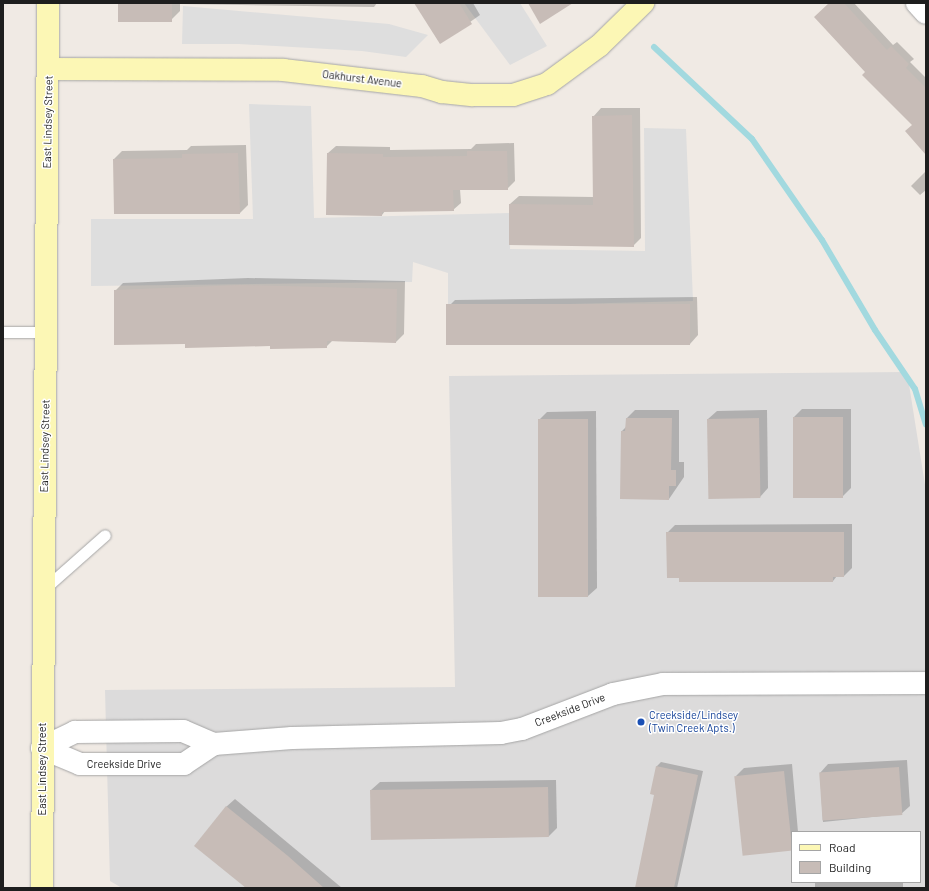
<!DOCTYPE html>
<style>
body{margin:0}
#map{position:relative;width:929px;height:891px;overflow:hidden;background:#f0eae4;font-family:Barlow,sans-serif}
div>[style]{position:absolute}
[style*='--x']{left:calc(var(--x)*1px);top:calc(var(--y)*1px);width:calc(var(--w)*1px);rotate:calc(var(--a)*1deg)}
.residential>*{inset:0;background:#dcdbdb}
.parking>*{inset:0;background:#dedede}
.shadow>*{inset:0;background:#0003;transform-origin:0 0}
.stream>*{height:6px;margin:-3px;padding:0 3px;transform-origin:3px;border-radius:3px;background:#a2d9df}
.building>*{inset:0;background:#c7bcb7;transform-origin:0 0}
.roads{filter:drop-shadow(0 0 1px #a5a5a5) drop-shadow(0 0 1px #a5a5a5)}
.lane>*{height:11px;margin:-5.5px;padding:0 5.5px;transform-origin:5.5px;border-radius:5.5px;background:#fff}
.street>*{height:22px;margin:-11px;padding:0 11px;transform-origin:11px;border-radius:11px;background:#fff}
.secondary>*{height:22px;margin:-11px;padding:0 11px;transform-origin:11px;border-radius:11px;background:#fcf7b5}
.dots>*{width:11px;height:11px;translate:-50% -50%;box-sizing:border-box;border:2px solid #fff;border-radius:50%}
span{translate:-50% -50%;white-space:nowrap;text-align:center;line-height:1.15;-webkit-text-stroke:3px #fff;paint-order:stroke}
.street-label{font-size:11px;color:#1e1e1e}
.transit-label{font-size:11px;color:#164399}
.left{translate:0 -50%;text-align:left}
.frame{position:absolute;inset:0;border:4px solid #1e1e1e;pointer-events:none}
.legend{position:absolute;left:791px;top:831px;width:130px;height:52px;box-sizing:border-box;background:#fff;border:1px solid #a5a5a5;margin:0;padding:5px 7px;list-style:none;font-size:12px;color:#1e1e1e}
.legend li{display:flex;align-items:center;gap:8px;height:20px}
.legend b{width:20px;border:1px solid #a5a5a5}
</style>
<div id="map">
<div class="residential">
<i style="clip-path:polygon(evenodd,907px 372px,926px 491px,926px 888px,122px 888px,110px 881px,105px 690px,455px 687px,449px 376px,907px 372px,792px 832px,920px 832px,920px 882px,792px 882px,792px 832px)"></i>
</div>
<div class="parking">
<i style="clip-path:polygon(464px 3px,520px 3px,547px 46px,510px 65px)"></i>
<i style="clip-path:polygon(183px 6px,389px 24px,428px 35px,406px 57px,362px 51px,239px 44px,182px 44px)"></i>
<i style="clip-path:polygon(249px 104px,311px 106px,314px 218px,511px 213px,510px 249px,645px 251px,644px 128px,686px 129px,693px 301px,448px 307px,448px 273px,413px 262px,412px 282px,91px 286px,91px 219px,253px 219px)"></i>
</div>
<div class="shadow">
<i style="clip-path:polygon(119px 3px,377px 3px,374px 7px,180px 4px,180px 11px,172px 19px)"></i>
<i style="clip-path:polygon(415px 3px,473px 3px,480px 15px,440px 43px)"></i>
<i style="clip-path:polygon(830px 3px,854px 3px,893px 45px,897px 42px,914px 59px,910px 62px,926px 78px,926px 153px,913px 124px,866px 72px)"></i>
<i style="clip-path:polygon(601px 108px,640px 108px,641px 238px,633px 246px,510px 204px,519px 196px,594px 197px,593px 117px)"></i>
<i style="clip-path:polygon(514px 143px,515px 181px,507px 189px,460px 189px,461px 203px,453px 210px,385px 211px,382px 215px,328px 153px,336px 146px,390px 147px,390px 150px,471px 149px,476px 144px)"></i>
<i style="clip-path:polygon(246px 145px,248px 205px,240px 213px,114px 159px,122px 151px,187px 150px,191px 146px)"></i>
<i style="clip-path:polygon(926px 171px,926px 190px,920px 195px,911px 186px)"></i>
<i style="clip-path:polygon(248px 278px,405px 281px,404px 334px,396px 342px,332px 341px,326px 347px,186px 343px,115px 291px,123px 283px)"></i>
<i style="clip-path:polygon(697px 297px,698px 335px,690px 344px,447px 308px,455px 300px)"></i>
<i style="clip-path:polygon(802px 409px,851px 409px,851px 488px,842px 497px,794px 417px)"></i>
<i style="clip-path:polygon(635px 410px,679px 410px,679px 462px,684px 462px,684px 477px,669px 499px,622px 431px,626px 427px,627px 418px)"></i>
<i style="clip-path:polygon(767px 410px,768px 488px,760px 497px,710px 497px,708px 419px,717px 411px)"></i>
<i style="clip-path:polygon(596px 411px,597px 588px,588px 596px,539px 420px,547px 412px)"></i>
<i style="clip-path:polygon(852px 524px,852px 568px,844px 576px,837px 576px,833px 581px,667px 533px,675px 525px)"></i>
<i style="clip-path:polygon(907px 760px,910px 806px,901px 814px,823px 822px,820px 773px,828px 764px)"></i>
<i style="clip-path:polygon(661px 762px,703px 771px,677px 888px,636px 888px,656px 794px,656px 767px)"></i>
<i style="clip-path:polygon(792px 764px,798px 832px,792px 832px,791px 850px,736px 776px,744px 768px)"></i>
<i style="clip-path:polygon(556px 780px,557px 828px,549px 836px,371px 790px,380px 782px)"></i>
<i style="clip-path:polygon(235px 799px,342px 888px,247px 888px,226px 807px)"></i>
<i style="left:815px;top:882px;width:88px;height:6px"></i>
</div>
<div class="stream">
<i style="--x:654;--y:47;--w:134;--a:43.2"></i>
<i style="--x:752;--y:139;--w:123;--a:55.3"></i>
<i style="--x:822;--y:240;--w:104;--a:59.5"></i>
<i style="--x:875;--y:330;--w:71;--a:55.9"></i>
<i style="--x:915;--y:389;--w:37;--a:73"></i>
</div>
<div class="building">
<i style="left:118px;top:3px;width:54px;height:19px"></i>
<i style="clip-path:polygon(414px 3px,459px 3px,472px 24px,440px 44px)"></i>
<i style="clip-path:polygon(528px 3px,573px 3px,540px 24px)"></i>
<i style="clip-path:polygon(829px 3px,844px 3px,887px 50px,891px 46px,909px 64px,906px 68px,926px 88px,926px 155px,905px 131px,912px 125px,862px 75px,865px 72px,814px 17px)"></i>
<i style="clip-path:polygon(632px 115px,634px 247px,509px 245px,509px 204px,593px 205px,592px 116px)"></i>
<i style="clip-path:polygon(467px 151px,507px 151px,508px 190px,453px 190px,454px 211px,382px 212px,382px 216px,326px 215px,327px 153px,383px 154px,383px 157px,467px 156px)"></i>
<i style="clip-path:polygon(238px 153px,240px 214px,114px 214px,113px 159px,182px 158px,182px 154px)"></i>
<i style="clip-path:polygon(240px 285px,397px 289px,396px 343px,327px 341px,327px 348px,270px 349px,270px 346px,185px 348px,185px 344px,114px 345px,114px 290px)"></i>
<i style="left:690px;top:304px;width:41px;height:244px;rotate:90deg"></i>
<i style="left:793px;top:417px;width:50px;height:81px"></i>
<i style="clip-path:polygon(626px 418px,672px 418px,671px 470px,676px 470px,676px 486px,669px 486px,669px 500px,620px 499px,621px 431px,625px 431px)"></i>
<i style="left:759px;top:418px;width:80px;height:52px;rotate:89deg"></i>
<i style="left:538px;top:419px;width:50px;height:178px"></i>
<i style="clip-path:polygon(666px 532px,844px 532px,844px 577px,833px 577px,833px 582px,679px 582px,679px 578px,667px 578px)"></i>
<i style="clip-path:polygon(656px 766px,698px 775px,674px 888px,635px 888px,654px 795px,650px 794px)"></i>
<i style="left:899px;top:767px;width:48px;height:80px;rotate:86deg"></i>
<i style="left:784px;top:771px;width:80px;height:50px;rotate:84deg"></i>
<i style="left:548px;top:787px;width:50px;height:178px;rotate:89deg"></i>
<i style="clip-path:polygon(226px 806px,288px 856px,324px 888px,246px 888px,194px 846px)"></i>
</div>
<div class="roads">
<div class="lane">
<i style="--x:3;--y:332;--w:43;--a:0"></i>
<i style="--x:44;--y:589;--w:81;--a:-41.5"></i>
</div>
<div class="street">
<i style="--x:917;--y:3;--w:13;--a:48"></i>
<i style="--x:42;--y:748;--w:37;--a:-26"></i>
<i style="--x:75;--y:732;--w:108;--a:-0.5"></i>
<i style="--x:183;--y:731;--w:34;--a:23"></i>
<i style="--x:214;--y:744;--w:78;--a:-4.4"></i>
<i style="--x:292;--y:738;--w:209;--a:-1.4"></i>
<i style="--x:501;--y:733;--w:21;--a:-11"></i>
<i style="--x:522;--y:729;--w:97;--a:-21"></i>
<i style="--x:613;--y:694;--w:51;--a:-11.3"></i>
<i style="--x:663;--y:684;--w:263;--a:-0.2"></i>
<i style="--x:42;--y:748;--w:41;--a:22.8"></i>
<i style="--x:80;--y:764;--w:104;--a:0"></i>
<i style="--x:184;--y:764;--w:36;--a:-34"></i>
</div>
<div class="secondary">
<i style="--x:48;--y:69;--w:235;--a:0.2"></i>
<i style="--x:283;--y:70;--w:140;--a:6.6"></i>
<i style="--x:422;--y:86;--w:21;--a:17"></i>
<i style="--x:442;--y:92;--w:31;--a:6"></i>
<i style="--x:473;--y:95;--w:40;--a:0"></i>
<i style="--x:513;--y:95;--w:36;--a:-18"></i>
<i style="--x:547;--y:84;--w:64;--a:-36.2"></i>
<i style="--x:599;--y:46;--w:62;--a:-44.3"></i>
<i style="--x:42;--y:888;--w:885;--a:-89.61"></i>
</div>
</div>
<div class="dots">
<i style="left:641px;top:722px;background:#1a4fb4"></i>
</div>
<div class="street-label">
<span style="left:362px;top:79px;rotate:7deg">Oakhurst Avenue</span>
<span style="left:48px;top:122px;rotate:-89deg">East Lindsey Street</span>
<span style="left:45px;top:446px;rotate:-89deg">East Lindsey Street</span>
<span style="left:570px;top:710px;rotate:-21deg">Creekside Drive</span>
<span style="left:124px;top:764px">Creekside Drive</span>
<span style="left:42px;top:769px;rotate:-90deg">East Lindsey Street</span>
</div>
<div class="transit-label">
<span class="left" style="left:649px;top:722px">Creekside/Lindsey<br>(Twin Creek Apts.)</span>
</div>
<div class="frame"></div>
<ul class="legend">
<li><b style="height:5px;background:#fcf7b5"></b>Road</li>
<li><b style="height:11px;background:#c7bcb7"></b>Building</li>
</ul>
</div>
